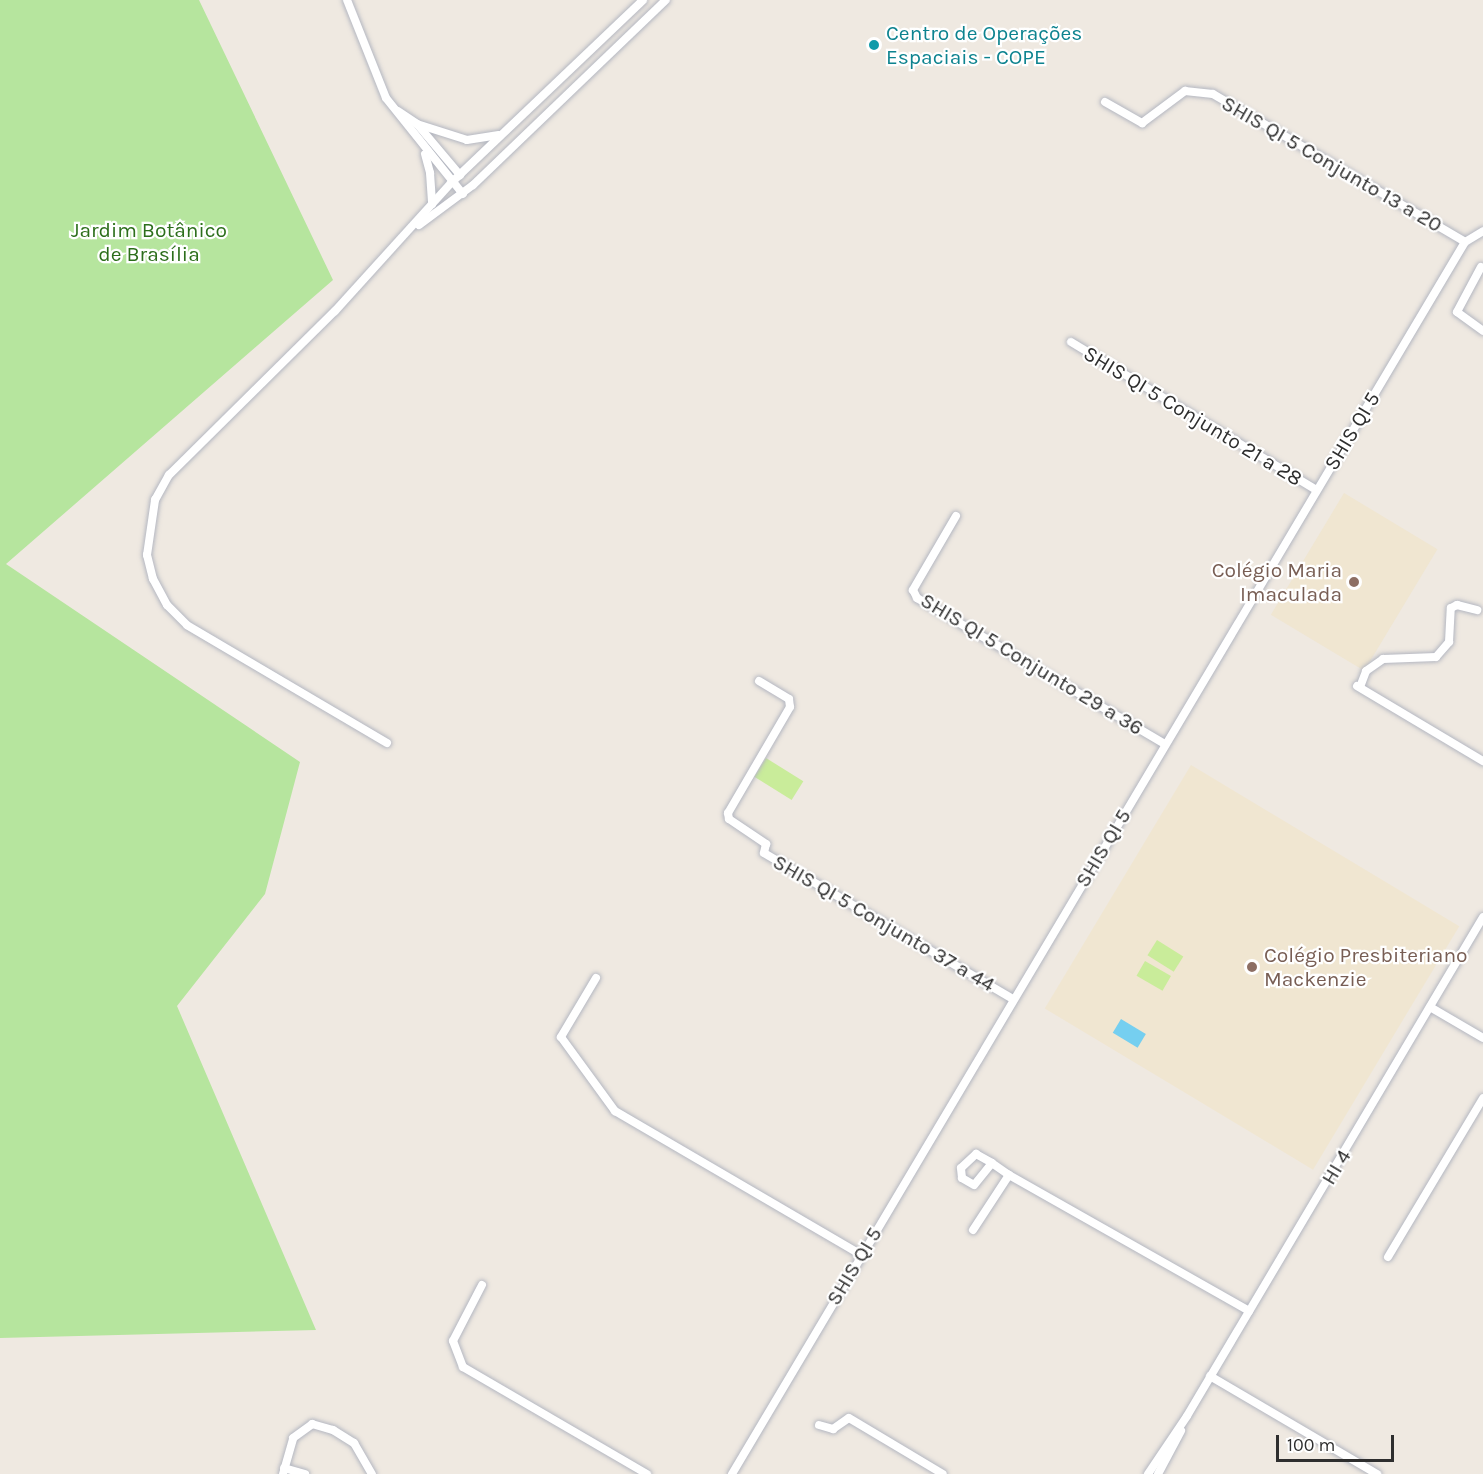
<!DOCTYPE html>
<meta charset="utf-8">
<style>
body{margin:0}
#map{position:relative;width:1483px;height:1474px;overflow:hidden;background:#efe9e1;font-family:Karla,sans-serif}
div>[style]{position:absolute}
[style*='--x']{left:calc(var(--x)*1px);top:calc(var(--y)*1px);width:calc(var(--w)*1px);rotate:calc(var(--a)*1deg)}
.education>*{inset:0;background:#f0e6d1;transform-origin:0 0}
.green>*{inset:0;background:#b6e59e}
.pitch>*{inset:0;background:#c9ec9a;transform-origin:0 0}
.water>*{inset:0;background:#75cff0;transform-origin:0 0}
.roads{filter:drop-shadow(0 0 2px #b4b7c1) drop-shadow(0 0 2px #b4b7c1)}
.minor>*{height:8px;margin:-4px;padding:0 4px;transform-origin:4px;border-radius:4px;background:#fff}
.dots>*{width:16px;height:16px;translate:-50% -50%;box-sizing:border-box;border:3px solid #fff;border-radius:50%}
span{translate:-50% -50%;white-space:nowrap;text-align:center;line-height:1.15;-webkit-text-stroke:4.5px #fff;paint-order:stroke}
.culture-label{font-size:21px;color:#0d838f}
.left{translate:0 -50%;text-align:left}
.street-label{font-size:21px;color:#2e2e2e}
.park-label{font-size:21px;color:#2c6e1b}
.education-label{font-size:21px;color:#785e54}
.right{translate:-100% -50%;text-align:right}
.scale{position:absolute;left:1276px;top:1435px;width:118px;height:27px;box-sizing:border-box;border:3px solid #2e2e2e;border-top:0;padding-left:8px;font-size:18px;line-height:21px;white-space:nowrap;color:#2e2e2e;-webkit-text-stroke:4px #fff;paint-order:stroke}
</style>
<div id="map">
<div class="education">
<i style="left:1344px;top:493px;width:109px;height:142px;rotate:31deg"></i>
<i style="left:1191px;top:765px;width:313px;height:284px;rotate:31deg"></i>
</div>
<div class="green">
<i style="clip-path:polygon(0 0,199px 0,333px 280px,6px 564px,300px 762px,265px 894px,177px 1006px,316px 1330px,0 1338px)"></i>
</div>
<div class="pitch">
<i style="left:766px;top:758px;width:44px;height:22px;rotate:32deg"></i>
<i style="left:1157px;top:940px;width:31px;height:18px;rotate:32deg"></i>
<i style="left:1145px;top:961px;width:30px;height:17px;rotate:30deg"></i>
</div>
<div class="water">
<i style="left:1121px;top:1019px;width:29px;height:16px;rotate:31deg"></i>
</div>
<div class="roads">
<div class="minor">
<i style="--x:347;--y:0;--w:105;--a:68.3"></i>
<i style="--x:386;--y:98;--w:123;--a:51.3"></i>
<i style="--x:1105;--y:102;--w:43;--a:29.6"></i>
<i style="--x:1142;--y:123;--w:54;--a:-36.7"></i>
<i style="--x:1185;--y:91;--w:28;--a:6"></i>
<i style="--x:1213;--y:94;--w:292;--a:30.4"></i>
<i style="--x:398;--y:111;--w:23;--a:34"></i>
<i style="--x:417;--y:124;--w:67;--a:49.9"></i>
<i style="--x:417;--y:124;--w:52;--a:17.7"></i>
<i style="--x:467;--y:140;--w:32;--a:-9"></i>
<i style="--x:425;--y:154;--w:20;--a:75"></i>
<i style="--x:430;--y:173;--w:31;--a:86"></i>
<i style="--x:419;--y:225;--w:67;--a:-36.5"></i>
<i style="--x:473;--y:185;--w:267;--a:-43.8"></i>
<i style="--x:1481;--y:267;--w:51;--a:118.1"></i>
<i style="--x:1457;--y:312;--w:32;--a:36"></i>
<i style="--x:1071;--y:342;--w:286;--a:31.1"></i>
<i style="--x:956;--y:516;--w:86;--a:120.2"></i>
<i style="--x:913;--y:590;--w:9;--a:63"></i>
<i style="--x:917;--y:598;--w:286;--a:30.5"></i>
<i style="--x:759;--y:681;--w:35;--a:31"></i>
<i style="--x:789;--y:699;--w:8;--a:83"></i>
<i style="--x:790;--y:707;--w:123;--a:120.3"></i>
<i style="--x:728;--y:813;--w:6;--a:81"></i>
<i style="--x:729;--y:819;--w:45;--a:34"></i>
<i style="--x:766;--y:844;--w:9;--a:103"></i>
<i style="--x:764;--y:853;--w:289;--a:30.4"></i>
<i style="--x:1357;--y:686;--w:147;--a:30.8"></i>
<i style="--x:1360;--y:687;--w:17;--a:-69"></i>
<i style="--x:1366;--y:671;--w:21;--a:-35"></i>
<i style="--x:1383;--y:659;--w:53;--a:-2.2"></i>
<i style="--x:1436;--y:657;--w:20;--a:-49"></i>
<i style="--x:1449;--y:642;--w:34;--a:-87"></i>
<i style="--x:1451;--y:608;--w:7;--a:-27"></i>
<i style="--x:1457;--y:605;--w:21;--a:14"></i>
<i style="--x:387;--y:743;--w:232;--a:-149.5"></i>
<i style="--x:187;--y:625;--w:28;--a:-135"></i>
<i style="--x:167;--y:605;--w:30;--a:-118"></i>
<i style="--x:153;--y:579;--w:25;--a:-104"></i>
<i style="--x:147;--y:555;--w:56;--a:-81.7"></i>
<i style="--x:155;--y:500;--w:29;--a:-61"></i>
<i style="--x:169;--y:475;--w:233;--a:-44.7"></i>
<i style="--x:335;--y:311;--w:173;--a:-47.8"></i>
<i style="--x:451;--y:183;--w:265;--a:-43.6"></i>
<i style="--x:596;--y:978;--w:69;--a:120.7"></i>
<i style="--x:561;--y:1037;--w:92;--a:53.9"></i>
<i style="--x:615;--y:1111;--w:285;--a:30.3"></i>
<i style="--x:1430;--y:1007;--w:61;--a:30.3"></i>
<i style="--x:1009;--y:1175;--w:276;--a:29.5"></i>
<i style="--x:973;--y:1230;--w:66;--a:-56.8"></i>
<i style="--x:1009;--y:1175;--w:21;--a:-145"></i>
<i style="--x:992;--y:1163;--w:28;--a:129"></i>
<i style="--x:974;--y:1185;--w:14;--a:-150"></i>
<i style="--x:962;--y:1178;--w:10;--a:-96"></i>
<i style="--x:961;--y:1168;--w:21;--a:-43"></i>
<i style="--x:976;--y:1154;--w:18;--a:29"></i>
<i style="--x:1388;--y:1257;--w:185;--a:-59.1"></i>
<i style="--x:482;--y:1285;--w:63;--a:117.4"></i>
<i style="--x:453;--y:1341;--w:28;--a:69"></i>
<i style="--x:463;--y:1367;--w:213;--a:30.2"></i>
<i style="--x:1210;--y:1376;--w:194;--a:30.4"></i>
<i style="--x:819;--y:1425;--w:15;--a:16"></i>
<i style="--x:833;--y:1429;--w:19;--a:-35"></i>
<i style="--x:849;--y:1418;--w:109;--a:30.8"></i>
<i style="--x:284;--y:1468;--w:22;--a:16"></i>
<i style="--x:283;--y:1474;--w:37;--a:-74"></i>
<i style="--x:293;--y:1438;--w:24;--a:-36"></i>
<i style="--x:312;--y:1424;--w:22;--a:16"></i>
<i style="--x:333;--y:1430;--w:25;--a:32"></i>
<i style="--x:354;--y:1443;--w:36;--a:60"></i>
<i style="--x:732;--y:1474;--w:1434;--a:-59.25"></i>
<i style="--x:1465;--y:242;--w:21;--a:-31"></i>
<i style="--x:1148;--y:1474;--w:70;--a:-56.1"></i>
<i style="--x:1187;--y:1416;--w:580;--a:-59.32"></i>
<i style="--x:1158;--y:1474;--w:49;--a:-61.9"></i>
</div>
</div>
<div class="dots">
<i style="left:874px;top:45px;background:#0f9aa8"></i>
<i style="left:1354px;top:582px;background:#8d6e63"></i>
<i style="left:1252px;top:967px;background:#8d6e63"></i>
</div>
<div class="culture-label">
<span class="left" style="left:886px;top:45px">Centro de Operações<br>Espaciais - COPE</span>
</div>
<div class="street-label">
<span style="left:1332px;top:164px;rotate:30deg">SHIS QI 5 Conjunto 13 a 20</span>
<span style="left:1193px;top:416px;rotate:31deg">SHIS QI 5 Conjunto 21 a 28</span>
<span style="left:1352px;top:431px;rotate:-59deg">SHIS QI 5</span>
<span style="left:1032px;top:664px;rotate:31deg">SHIS QI 5 Conjunto 29 a 36</span>
<span style="left:1103px;top:848px;rotate:-59deg">SHIS QI 5</span>
<span style="left:884px;top:923px;rotate:30deg">SHIS QI 5 Conjunto 37 a 44</span>
<span style="left:1336px;top:1167px;rotate:-59deg">HI 4</span>
<span style="left:854px;top:1266px;rotate:-59deg">SHIS QI 5</span>
</div>
<div class="park-label">
<span style="left:149px;top:242px">Jardim Botânico<br>de Brasília</span>
</div>
<div class="education-label">
<span class="right" style="left:1342px;top:582px">Colégio Maria<br>Imaculada</span>
<span class="left" style="left:1264px;top:967px">Colégio Presbiteriano<br>Mackenzie</span>
</div>
<div class="scale">100 m</div>
</div>
